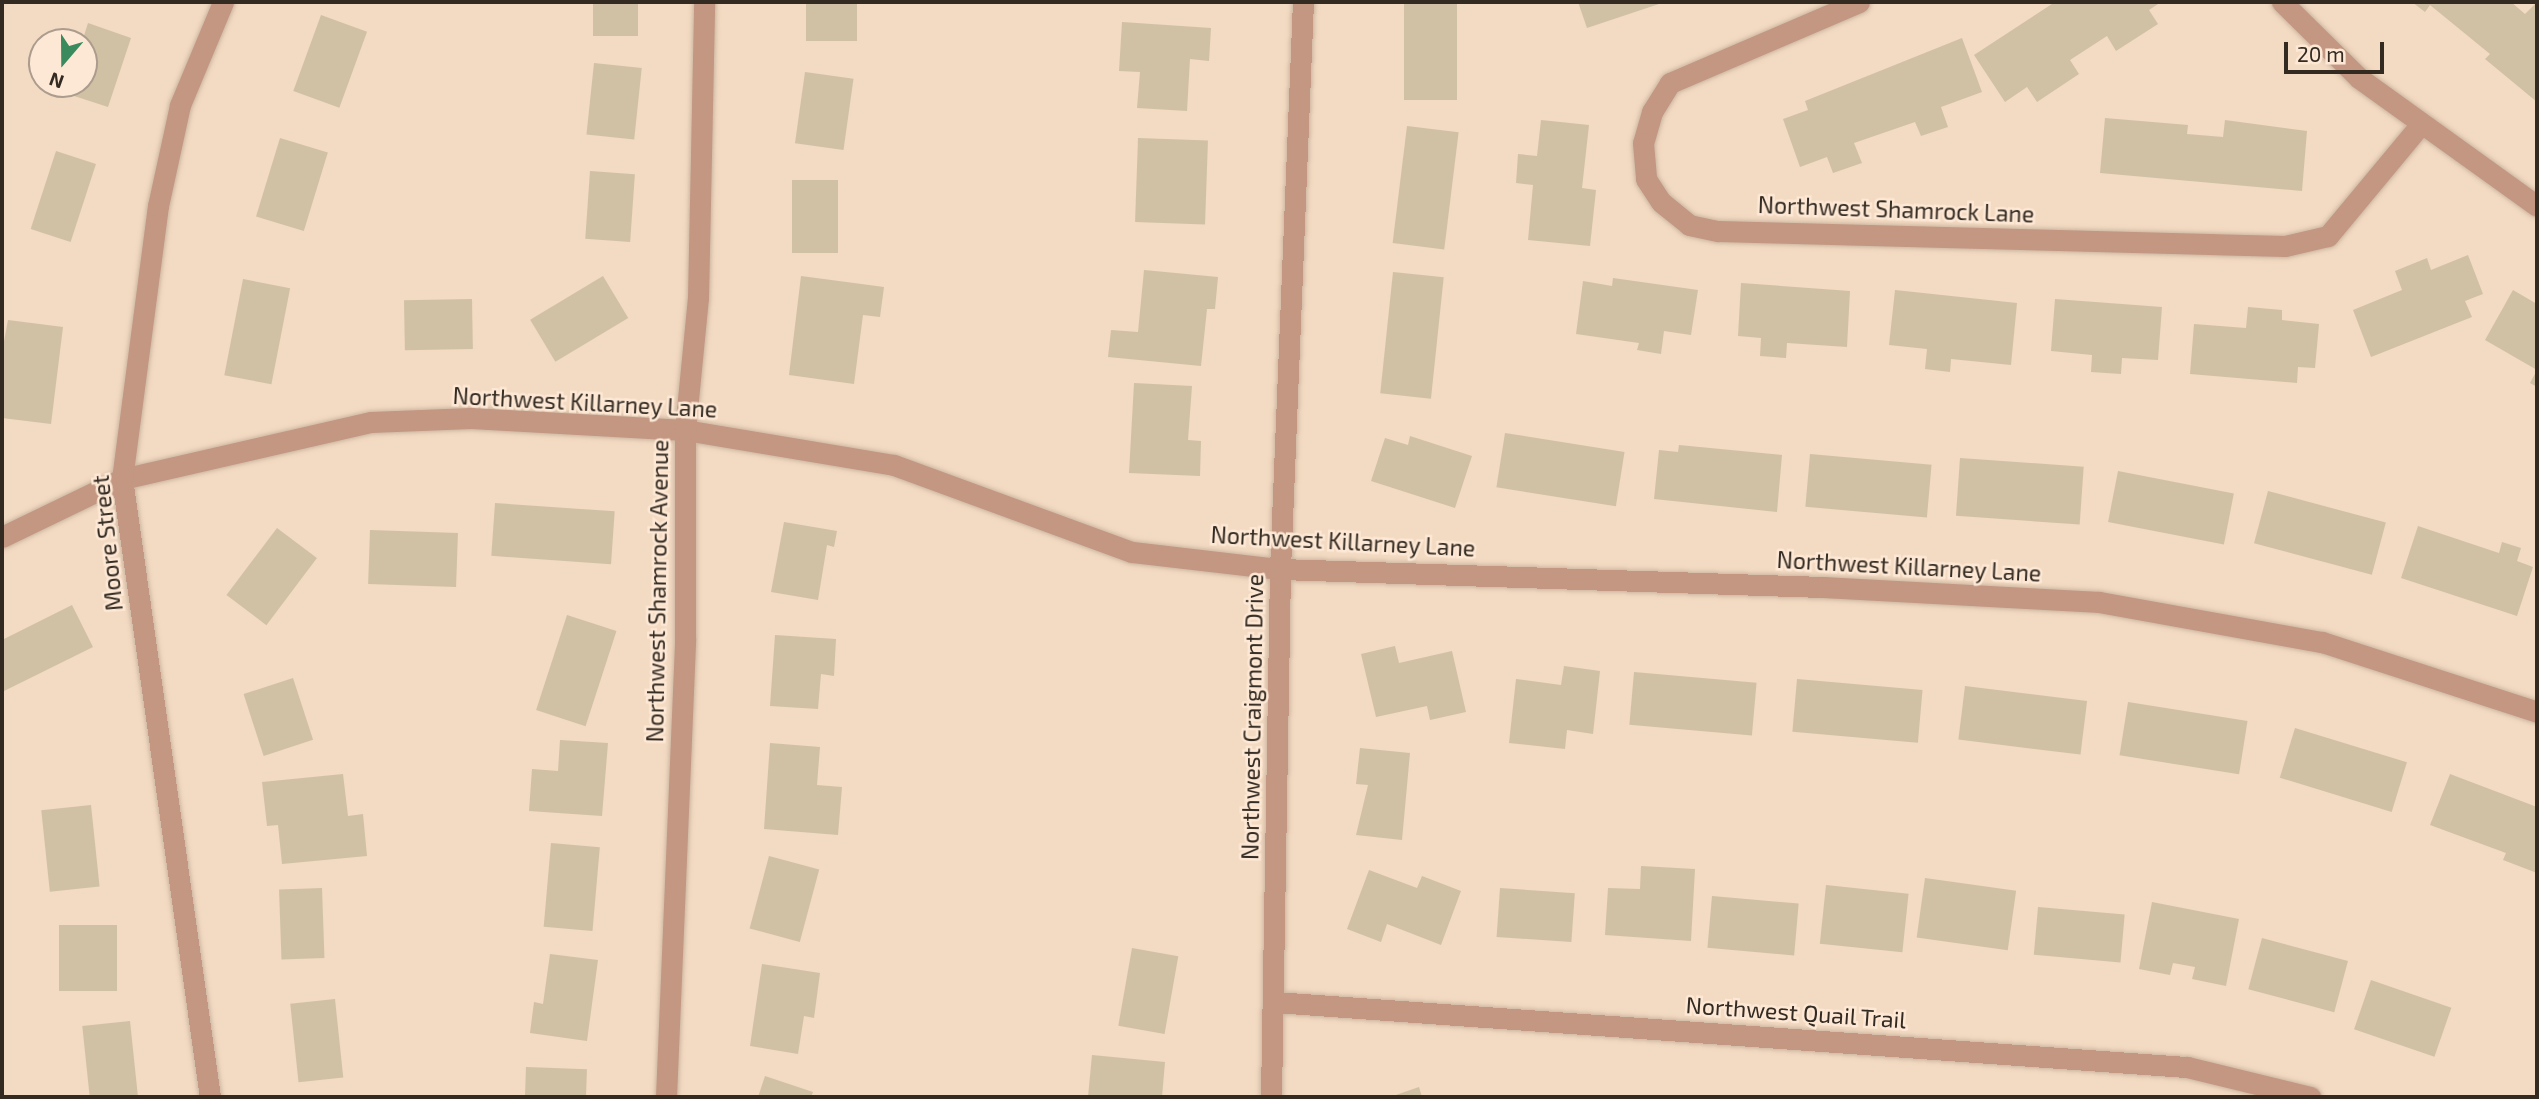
<!DOCTYPE html>
<style>
body{margin:0}
#map{position:relative;width:2539px;height:1099px;overflow:hidden;background:#f3dac2;font-family:"Exo 2",sans-serif}
div>[style]{position:absolute}
[style*='--x']{left:calc(var(--x)*1px);top:calc(var(--y)*1px);width:calc(var(--w)*1px);rotate:calc(var(--a)*1deg)}
.building>*{inset:0;background:#d0c1a4;transform-origin:0 0}
.roads{filter:drop-shadow(0 0 2px #cdb7a2) drop-shadow(0 0 2px #cdb7a2)}
.minor>*{height:21px;margin:-10.5px;padding:0 10.5px;transform-origin:10.5px;border-radius:10.5px;background:#c39782}
span{translate:-50% -50%;white-space:nowrap;text-align:center;line-height:1.15;-webkit-text-stroke:5px #fde8d5;paint-order:stroke}
.street-label{font-size:23px;color:#332a21}
.frame{position:absolute;inset:0;border:4px solid #332a21;pointer-events:none}
.north{position:absolute;left:28px;top:28px;width:70px;height:70px;box-sizing:border-box;background:#fde8d5;border:2px solid #ac9c8d;border-radius:50%;rotate:200deg;font-size:19px;font-weight:700;line-height:28px;text-align:center;color:#332a21}
.north::after{content:'';display:block;margin:auto;width:24px;height:32px;background:#398b5d;clip-path:polygon(50% 0,100% 100%,50% 72%,0 100%)}
.scale{position:absolute;left:2284px;top:42px;width:100px;height:32px;box-sizing:border-box;border:4px solid #332a21;border-top:0;padding-left:9px;font-size:21px;line-height:24px;white-space:nowrap;color:#332a21;-webkit-text-stroke:5px #fde8d5;paint-order:stroke}
</style>
<div id="map">
<div class="building">
<i style="left:593px;top:2px;width:45px;height:34px"></i>
<i style="left:806px;top:2px;width:51px;height:39px"></i>
<i style="left:1404px;top:2px;width:53px;height:98px"></i>
<i style="clip-path:polygon(1578px 2px,1665px 2px,1587px 28px)"></i>
<i style="clip-path:polygon(2055px 2px,2161px 2px,2149px 10px,2158px 24px,2116px 51px,2107px 36px,2070px 60px,2079px 74px,2037px 102px,2027px 87px,2005px 102px,1974px 55px)"></i>
<i style="clip-path:polygon(2412px 2px,2511px 2px,2525px 14px,2537px 2px,2537px 102px,2485px 59px,2490px 54px,2430px 5px,2425px 12px)"></i>
<i style="left:321px;top:15px;width:49px;height:81px;rotate:20deg"></i>
<i style="clip-path:polygon(1122px 22px,1211px 28px,1209px 61px,1190px 59px,1187px 111px,1137px 108px,1140px 72px,1119px 71px)"></i>
<i style="clip-path:polygon(88px 23px,131px 38px,108px 107px,65px 93px,68px 84px,84px 84px,82px 42px)"></i>
<i style="clip-path:polygon(1962px 38px,1982px 92px,1941px 107px,1948px 127px,1921px 136px,1915px 122px,1854px 143px,1862px 163px,1833px 173px,1827px 157px,1800px 167px,1783px 119px,1808px 110px,1805px 101px)"></i>
<i style="left:594px;top:63px;width:48px;height:72px;rotate:6deg"></i>
<i style="left:805px;top:72px;width:49px;height:72px;rotate:8deg"></i>
<i style="clip-path:polygon(2105px 118px,2188px 125px,2187px 134px,2223px 137px,2225px 120px,2307px 131px,2302px 191px,2100px 173px)"></i>
<i style="clip-path:polygon(1541px 120px,1589px 125px,1582px 188px,1596px 190px,1590px 246px,1528px 240px,1533px 185px,1516px 183px,1518px 154px,1537px 156px)"></i>
<i style="left:1407px;top:126px;width:52px;height:118px;rotate:7deg"></i>
<i style="left:280px;top:138px;width:50px;height:82px;rotate:17deg"></i>
<i style="left:1138px;top:138px;width:70px;height:84px;rotate:2deg"></i>
<i style="left:56px;top:151px;width:42px;height:82px;rotate:18deg"></i>
<i style="left:590px;top:171px;width:45px;height:68px;rotate:4deg"></i>
<i style="left:792px;top:180px;width:46px;height:73px"></i>
<i style="clip-path:polygon(2468px 255px,2483px 294px,2465px 301px,2472px 317px,2371px 357px,2353px 310px,2402px 290px,2395px 271px,2427px 258px,2431px 270px)"></i>
<i style="clip-path:polygon(1144px 270px,1218px 277px,1215px 309px,1207px 309px,1201px 366px,1108px 357px,1111px 330px,1138px 332px)"></i>
<i style="left:1393px;top:272px;width:51px;height:122px;rotate:6deg"></i>
<i style="left:603px;top:276px;width:49px;height:85px;rotate:59deg"></i>
<i style="clip-path:polygon(801px 276px,884px 287px,880px 317px,863px 315px,854px 384px,789px 375px)"></i>
<i style="clip-path:polygon(1613px 278px,1698px 290px,1691px 335px,1664px 331px,1661px 354px,1637px 350px,1639px 343px,1576px 334px,1583px 281px,1612px 286px)"></i>
<i style="left:243px;top:279px;width:48px;height:98px;rotate:11deg"></i>
<i style="clip-path:polygon(1741px 283px,1850px 291px,1847px 347px,1787px 343px,1786px 358px,1760px 356px,1761px 338px,1738px 336px)"></i>
<i style="clip-path:polygon(1895px 290px,2017px 303px,2011px 365px,1951px 359px,1950px 372px,1925px 369px,1927px 349px,1889px 345px)"></i>
<i style="clip-path:polygon(2513px 290px,2537px 304px,2537px 370px,2485px 340px)"></i>
<i style="left:472px;top:299px;width:50px;height:68px;rotate:89deg"></i>
<i style="clip-path:polygon(2055px 299px,2162px 307px,2158px 360px,2122px 358px,2121px 374px,2091px 372px,2092px 355px,2051px 351px)"></i>
<i style="clip-path:polygon(2248px 307px,2282px 310px,2282px 320px,2319px 324px,2315px 368px,2298px 367px,2297px 383px,2190px 374px,2194px 324px,2246px 328px)"></i>
<i style="clip-path:polygon(8px 320px,63px 327px,51px 424px,2px 418px,2px 352px)"></i>
<i style="clip-path:polygon(2537px 370px,2537px 387px,2530px 383px)"></i>
<i style="clip-path:polygon(1134px 383px,1192px 386px,1188px 440px,1201px 441px,1200px 476px,1129px 473px)"></i>
<i style="left:1505px;top:433px;width:121px;height:55px;rotate:9deg"></i>
<i style="clip-path:polygon(1410px 436px,1472px 456px,1455px 508px,1371px 481px,1385px 438px,1408px 445px)"></i>
<i style="clip-path:polygon(1679px 445px,1782px 455px,1777px 512px,1654px 499px,1659px 450px,1678px 452px)"></i>
<i style="left:1810px;top:454px;width:122px;height:53px;rotate:5deg"></i>
<i style="left:1960px;top:458px;width:124px;height:58px;rotate:4deg"></i>
<i style="left:2118px;top:471px;width:118px;height:52px;rotate:11deg"></i>
<i style="left:2268px;top:491px;width:122px;height:54px;rotate:15deg"></i>
<i style="left:495px;top:503px;width:120px;height:53px;rotate:4deg"></i>
<i style="clip-path:polygon(784px 522px,837px 531px,834px 547px,827px 545px,818px 600px,771px 592px)"></i>
<i style="clip-path:polygon(2418px 526px,2499px 553px,2502px 542px,2521px 548px,2517px 561px,2533px 567px,2517px 616px,2401px 578px)"></i>
<i style="left:277px;top:528px;width:50px;height:84px;rotate:37deg"></i>
<i style="left:370px;top:530px;width:88px;height:54px;rotate:2deg"></i>
<i style="clip-path:polygon(72px 605px,93px 647px,2px 692px,2px 640px)"></i>
<i style="left:567px;top:615px;width:52px;height:100px;rotate:18deg"></i>
<i style="clip-path:polygon(775px 635px,836px 639px,834px 676px,821px 674px,818px 709px,770px 706px)"></i>
<i style="clip-path:polygon(1395px 646px,1399px 663px,1452px 651px,1466px 712px,1430px 720px,1427px 706px,1376px 717px,1361px 654px)"></i>
<i style="clip-path:polygon(1564px 666px,1600px 671px,1593px 734px,1567px 730px,1565px 749px,1509px 743px,1516px 679px,1561px 685px)"></i>
<i style="left:1634px;top:672px;width:123px;height:53px;rotate:5deg"></i>
<i style="left:293px;top:678px;width:65px;height:52px;rotate:72deg"></i>
<i style="left:1797px;top:679px;width:126px;height:53px;rotate:5deg"></i>
<i style="left:1965px;top:686px;width:123px;height:54px;rotate:7deg"></i>
<i style="left:2128px;top:702px;width:121px;height:54px;rotate:9deg"></i>
<i style="left:2295px;top:728px;width:117px;height:52px;rotate:17deg"></i>
<i style="clip-path:polygon(560px 740px,608px 743px,602px 816px,529px 811px,532px 769px,558px 771px)"></i>
<i style="clip-path:polygon(770px 743px,820px 747px,817px 785px,842px 787px,838px 835px,764px 829px)"></i>
<i style="clip-path:polygon(1360px 748px,1410px 753px,1402px 840px,1356px 835px,1368px 785px,1356px 784px)"></i>
<i style="clip-path:polygon(343px 774px,348px 816px,363px 814px,367px 856px,282px 864px,278px 825px,267px 826px,262px 782px)"></i>
<i style="clip-path:polygon(2450px 774px,2537px 807px,2537px 873px,2503px 860px,2506px 853px,2430px 825px)"></i>
<i style="left:91px;top:805px;width:82px;height:50px;rotate:84deg"></i>
<i style="left:551px;top:843px;width:49px;height:84px;rotate:5deg"></i>
<i style="left:769px;top:856px;width:52px;height:75px;rotate:15deg"></i>
<i style="clip-path:polygon(1641px 866px,1695px 869px,1691px 941px,1605px 935px,1608px 888px,1640px 889px)"></i>
<i style="clip-path:polygon(1369px 870px,1417px 888px,1422px 876px,1461px 891px,1441px 945px,1387px 924px,1381px 942px,1347px 929px)"></i>
<i style="left:1925px;top:878px;width:92px;height:60px;rotate:8deg"></i>
<i style="left:1826px;top:885px;width:83px;height:59px;rotate:6deg"></i>
<i style="left:322px;top:888px;width:70px;height:43px;rotate:88deg"></i>
<i style="left:1500px;top:888px;width:75px;height:49px;rotate:4deg"></i>
<i style="left:1712px;top:896px;width:87px;height:52px;rotate:5deg"></i>
<i style="clip-path:polygon(2152px 902px,2239px 919px,2226px 986px,2192px 979px,2195px 967px,2173px 963px,2170px 975px,2139px 969px)"></i>
<i style="left:2038px;top:907px;width:87px;height:48px;rotate:5deg"></i>
<i style="left:59px;top:925px;width:58px;height:66px"></i>
<i style="left:2262px;top:938px;width:89px;height:53px;rotate:15deg"></i>
<i style="left:1132px;top:948px;width:47px;height:79px;rotate:10deg"></i>
<i style="clip-path:polygon(550px 954px,598px 960px,587px 1041px,530px 1033px,534px 1002px,543px 1004px)"></i>
<i style="clip-path:polygon(762px 964px,820px 973px,814px 1018px,804px 1016px,798px 1054px,750px 1046px)"></i>
<i style="left:2371px;top:980px;width:85px;height:52px;rotate:19deg"></i>
<i style="left:335px;top:999px;width:79px;height:45px;rotate:84deg"></i>
<i style="left:130px;top:1021px;width:76px;height:48px;rotate:84deg"></i>
<i style="clip-path:polygon(1092px 1055px,1165px 1062px,1162px 1097px,1088px 1097px)"></i>
<i style="left:526px;top:1067px;width:61px;height:30px;rotate:2deg"></i>
<i style="clip-path:polygon(765px 1076px,813px 1092px,811px 1097px,758px 1097px)"></i>
<i style="clip-path:polygon(1419px 1087px,1422px 1097px,1390px 1097px)"></i>
</div>
<div class="roads">
<div class="minor">
<i style="--x:1859;--y:2;--w:206;--a:156.8"></i>
<i style="--x:1670;--y:83;--w:34;--a:122"></i>
<i style="--x:1652;--y:112;--w:32;--a:106"></i>
<i style="--x:1643;--y:143;--w:36;--a:85"></i>
<i style="--x:1646;--y:179;--w:27;--a:57"></i>
<i style="--x:1661;--y:202;--w:36;--a:39"></i>
<i style="--x:1689;--y:225;--w:30;--a:12"></i>
<i style="--x:1718;--y:231;--w:567;--a:1.52"></i>
<i style="--x:2285;--y:246;--w:44;--a:-13.1"></i>
<i style="--x:2328;--y:236;--w:144;--a:-50.3"></i>
<i style="--x:2282;--y:2;--w:108;--a:44.6"></i>
<i style="--x:2359;--y:78;--w:219;--a:35.7"></i>
<i style="--x:2;--y:537;--w:133;--a:-25.8"></i>
<i style="--x:122;--y:479;--w:255;--a:-12.9"></i>
<i style="--x:371;--y:422;--w:100;--a:-2.3"></i>
<i style="--x:471;--y:418;--w:214;--a:3.2"></i>
<i style="--x:685;--y:430;--w:212;--a:9.5"></i>
<i style="--x:894;--y:465;--w:253;--a:20.1"></i>
<i style="--x:1132;--y:552;--w:149;--a:6.6"></i>
<i style="--x:1280;--y:569;--w:544;--a:1.9"></i>
<i style="--x:1824;--y:587;--w:275;--a:3.1"></i>
<i style="--x:2099;--y:602;--w:227;--a:10.2"></i>
<i style="--x:2322;--y:642;--w:226;--a:18"></i>
<i style="--x:1275;--y:1002;--w:914;--a:4.08"></i>
<i style="--x:2187;--y:1067;--w:127;--a:13.7"></i>
<i style="--x:210;--y:1097;--w:624;--a:-98.1"></i>
<i style="--x:122;--y:479;--w:275;--a:-82.5"></i>
<i style="--x:158;--y:206;--w:103;--a:-77.7"></i>
<i style="--x:180;--y:105;--w:112;--a:-67.3"></i>
<i style="--x:666;--y:1097;--w:459;--a:-87.6"></i>
<i style="--x:685;--y:638;--w:208;--a:-90"></i>
<i style="--x:685;--y:430;--w:133;--a:-84.4"></i>
<i style="--x:698;--y:298;--w:296;--a:-88.8"></i>
<i style="--x:1271;--y:1097;--w:528;--a:-89.02"></i>
<i style="--x:1280;--y:569;--w:567;--a:-87.68"></i>
</div>
</div>
<div class="street-label">
<span style="left:1896px;top:209px;rotate:2deg">Northwest Shamrock Lane</span>
<span style="left:585px;top:402px;rotate:3deg">Northwest Killarney Lane</span>
<span style="left:1343px;top:541px;rotate:3deg">Northwest Killarney Lane</span>
<span style="left:107px;top:543px;rotate:-96deg">Moore Street</span>
<span style="left:1909px;top:566px;rotate:3deg">Northwest Killarney Lane</span>
<span style="left:657px;top:591px;rotate:-89deg">Northwest Shamrock Avenue</span>
<span style="left:1252px;top:717px;rotate:-89deg">Northwest Craigmont Drive</span>
<span style="left:1796px;top:1012px;rotate:4deg">Northwest Quail Trail</span>
</div>
<div class="frame"></div>
<div class="north">N</div>
<div class="scale">20 m</div>
</div>
